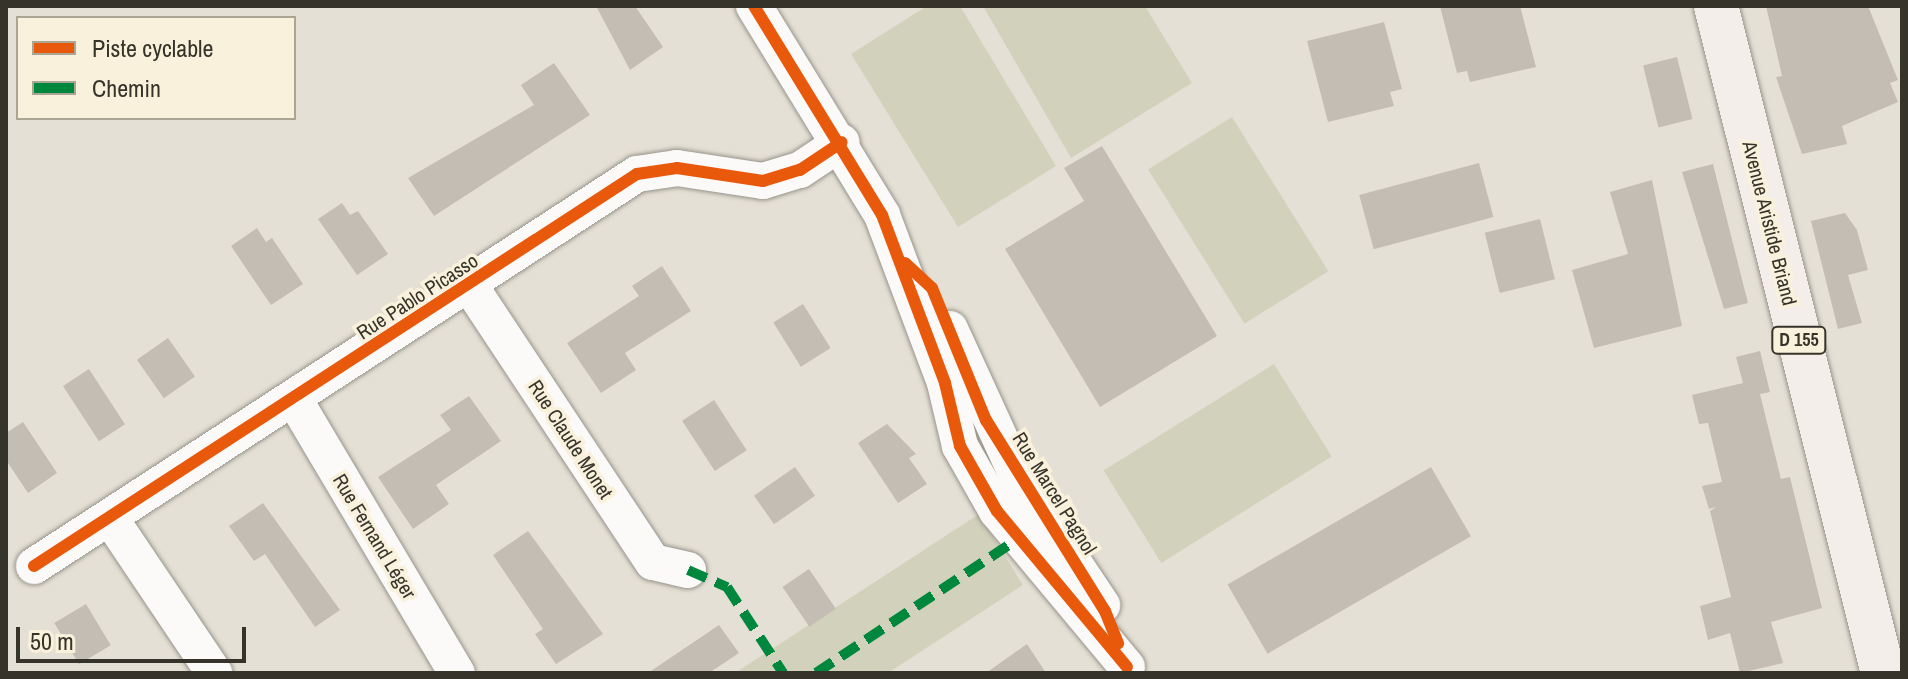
<!DOCTYPE html>
<meta charset="utf-8">
<style>
body{margin:0}
#map{position:relative;width:1908px;height:679px;overflow:hidden;background:#e5e0d5;font-family:"Archivo Narrow",sans-serif}
div>[style]{position:absolute}
[style*='--x']{left:calc(var(--x)*1px);top:calc(var(--y)*1px);width:calc(var(--w)*1px);rotate:calc(var(--a)*1deg)}
.green>*{inset:0;background:#d2d2bc;transform-origin:0 0}
.building>*{inset:0;background:#c4bdb3;transform-origin:0 0}
.roads{filter:drop-shadow(0 0 2px #98948c) drop-shadow(0 0 2px #98948c)}
.minor>*{height:36px;margin:-18px;padding:0 18px;transform-origin:18px;border-radius:18px;background:#fbfaf9}
.primary>*{height:44px;margin:-22px;padding:0 22px;transform-origin:22px;border-radius:22px;background:#f4eeeb}
.quiet>*{height:10px;margin-top:-5px;transform-origin:0;background:repeating-linear-gradient(90deg,#00873e 0 20px,transparent 0 30px)}
.cycleway>*{height:12px;margin:-6px;padding:0 6px;transform-origin:6px;border-radius:6px;background:#e8590c}
span{translate:-50% -50%;white-space:nowrap;text-align:center;line-height:1.15;-webkit-text-stroke:7px #f9f1dc;paint-order:stroke}
.shield-label span{padding:2px 6px;background:#f9f1dc;border:2px solid;border-radius:6px;-webkit-text-stroke-width:0}
.shield-label{font-size:18px;color:#36332b;font-weight:700}
.street-label{font-size:20px;color:#36332b}
.frame{position:absolute;inset:0;border:8px solid #36332b;pointer-events:none}
.legend{position:absolute;left:16px;top:16px;width:280px;height:104px;box-sizing:border-box;background:#f9f1dc;border:2px solid #aba595;margin:0;padding:10px 14px;list-style:none;font-size:24px;color:#36332b}
.legend li{display:flex;align-items:center;gap:16px;height:40px}
.legend b{width:40px;border:2px solid #aba595}
.scale{position:absolute;left:16px;top:627px;width:230px;height:36px;box-sizing:border-box;border:4px solid #36332b;border-top:0;padding-left:10px;font-size:24px;line-height:28px;white-space:nowrap;color:#36332b;-webkit-text-stroke:6px #f9f1dc;paint-order:stroke}
</style>
<div id="map">
<div class="green">
<i style="clip-path:polygon(927px 6px,960px 6px,1056px 166px,958px 227px,851px 54px)"></i>
<i style="clip-path:polygon(983px 6px,1145px 6px,1192px 83px,1071px 158px)"></i>
<i style="left:1232px;top:117px;width:182px;height:99px;rotate:58deg"></i>
<i style="left:1274px;top:364px;width:109px;height:201px;rotate:58deg"></i>
<i style="clip-path:polygon(979px 514px,1023px 585px,888px 673px,735px 673px)"></i>
</div>
<div class="building">
<i style="clip-path:polygon(596px 6px,635px 6px,663px 47px,630px 70px)"></i>
<i style="clip-path:polygon(1440px 6px,1520px 6px,1536px 67px,1470px 82px,1467px 71px,1457px 73px)"></i>
<i style="clip-path:polygon(1766px 6px,1868px 6px,1898px 80px,1890px 83px,1898px 102px,1842px 126px,1847px 144px,1802px 154px,1776px 77px,1782px 76px)"></i>
<i style="clip-path:polygon(1384px 22px,1402px 89px,1390px 92px,1394px 106px,1328px 122px,1307px 41px)"></i>
<i style="left:1677px;top:57px;width:64px;height:35px;rotate:76deg"></i>
<i style="clip-path:polygon(554px 63px,590px 115px,434px 216px,408px 178px,534px 105px,521px 85px)"></i>
<i style="clip-path:polygon(1102px 146px,1217px 336px,1100px 407px,1005px 249px,1084px 201px,1064px 168px)"></i>
<i style="left:1479px;top:163px;width:56px;height:124px;rotate:75deg"></i>
<i style="clip-path:polygon(1713px 164px,1748px 303px,1724px 309px,1682px 172px)"></i>
<i style="clip-path:polygon(1652px 180px,1682px 326px,1594px 348px,1572px 270px,1628px 254px,1610px 192px)"></i>
<i style="clip-path:polygon(342px 203px,350px 215px,358px 211px,388px 254px,357px 275px,318px 219px)"></i>
<i style="clip-path:polygon(1845px 213px,1857px 230px,1868px 270px,1848px 275px,1862px 323px,1838px 329px,1811px 221px)"></i>
<i style="left:1540px;top:219px;width:62px;height:57px;rotate:76deg"></i>
<i style="clip-path:polygon(257px 228px,266px 242px,272px 238px,303px 284px,271px 305px,231px 246px)"></i>
<i style="clip-path:polygon(662px 266px,691px 311px,625px 353px,636px 370px,601px 393px,567px 343px,639px 296px,632px 286px)"></i>
<i style="left:803px;top:304px;width:52px;height:35px;rotate:58deg"></i>
<i style="left:168px;top:338px;width:47px;height:38px;rotate:55deg"></i>
<i style="clip-path:polygon(1760px 351px,1770px 392px,1760px 394px,1781px 479px,1790px 477px,1822px 608px,1771px 622px,1783px 663px,1740px 673px,1730px 633px,1708px 640px,1700px 606px,1731px 597px,1710px 511px,1716px 507px,1709px 509px,1702px 486px,1722px 482px,1708px 423px,1699px 424px,1692px 395px,1743px 383px,1736px 357px)"></i>
<i style="left:89px;top:369px;width:66px;height:31px;rotate:57deg"></i>
<i style="clip-path:polygon(469px 396px,501px 441px,436px 485px,449px 504px,413px 529px,378px 477px,451px 430px,440px 415px)"></i>
<i style="left:714px;top:400px;width:60px;height:38px;rotate:57deg"></i>
<i style="clip-path:polygon(23px 422px,57px 473px,28px 493px,6px 460px,6px 433px)"></i>
<i style="clip-path:polygon(887px 424px,916px 454px,909px 458px,927px 484px,898px 503px,858px 443px)"></i>
<i style="left:795px;top:467px;width:35px;height:50px;rotate:55deg"></i>
<i style="left:1431px;top:467px;width:80px;height:235px;rotate:60deg"></i>
<i style="clip-path:polygon(263px 503px,340px 610px,315px 627px,265px 554px,254px 561px,229px 526px)"></i>
<i style="clip-path:polygon(528px 531px,603px 634px,556px 664px,535px 634px,543px 629px,493px 555px)"></i>
<i style="left:809px;top:569px;width:48px;height:32px;rotate:56deg"></i>
<i style="left:86px;top:604px;width:48px;height:37px;rotate:59deg"></i>
<i style="clip-path:polygon(719px 625px,739px 653px,709px 673px,648px 673px)"></i>
<i style="clip-path:polygon(1027px 644px,1046px 673px,986px 673px)"></i>
</div>
<div class="roads">
<div class="minor">
<i style="--x:754;--y:6;--w:245;--a:58.5"></i>
<i style="--x:882;--y:215;--w:179;--a:69.4"></i>
<i style="--x:945;--y:383;--w:65;--a:76.6"></i>
<i style="--x:960;--y:446;--w:75;--a:60.4"></i>
<i style="--x:997;--y:511;--w:203;--a:50.2"></i>
<i style="--x:470;--y:286;--w:331;--a:56.5"></i>
<i style="--x:653;--y:562;--w:36;--a:13"></i>
<i style="--x:950;--y:329;--w:170;--a:65.4"></i>
<i style="--x:1021;--y:484;--w:146;--a:56.2"></i>
<i style="--x:294;--y:399;--w:319;--a:59.3"></i>
<i style="--x:110;--y:518;--w:187;--a:56.1"></i>
<i style="--x:34;--y:566;--w:719;--a:-33.03"></i>
<i style="--x:637;--y:174;--w:40;--a:-8.5"></i>
<i style="--x:677;--y:168;--w:87;--a:8.6"></i>
<i style="--x:763;--y:181;--w:39;--a:-17"></i>
<i style="--x:800;--y:170;--w:50;--a:-33.7"></i>
</div>
<div class="primary">
<i style="--x:1716;--y:6;--w:688;--a:75.94"></i>
</div>
</div>
<div class="quiet">
<i style="--x:688;--y:570;--w:43;--a:23.6"></i>
<i style="--x:727;--y:587;--w:103;--a:56.9"></i>
<i style="--x:816;--y:673;--w:244;--a:-33.6"></i>
</div>
<div class="cycleway">
<i style="--x:754;--y:6;--w:245;--a:58.5"></i>
<i style="--x:882;--y:215;--w:179;--a:69.4"></i>
<i style="--x:945;--y:383;--w:65;--a:76.6"></i>
<i style="--x:960;--y:446;--w:75;--a:60.4"></i>
<i style="--x:997;--y:511;--w:203;--a:50.2"></i>
<i style="--x:905;--y:263;--w:37;--a:43"></i>
<i style="--x:932;--y:288;--w:143;--a:67.8"></i>
<i style="--x:986;--y:420;--w:225;--a:58.1"></i>
<i style="--x:1105;--y:611;--w:35;--a:68"></i>
<i style="--x:34;--y:566;--w:719;--a:-33.03"></i>
<i style="--x:637;--y:174;--w:40;--a:-8.5"></i>
<i style="--x:677;--y:168;--w:87;--a:8.6"></i>
<i style="--x:763;--y:181;--w:39;--a:-17"></i>
<i style="--x:800;--y:170;--w:50;--a:-33.7"></i>
</div>
<div class="shield-label">
<span style="left:1799px;top:340px">D 155</span>
</div>
<div class="street-label">
<span style="left:1770px;top:223px;rotate:76deg">Avenue Aristide Briand</span>
<span style="left:417px;top:296px;rotate:-33deg">Rue Pablo Picasso</span>
<span style="left:571px;top:439px;rotate:57deg">Rue Claude Monet</span>
<span style="left:1055px;top:493px;rotate:58deg">Rue Marcel Pagnol</span>
<span style="left:375px;top:536px;rotate:59deg">Rue Fernand Léger</span>
</div>
<div class="frame"></div>
<ul class="legend">
<li><b style="height:10px;background:#e8590c"></b>Piste cyclable</li>
<li><b style="height:10px;background:#00873e"></b>Chemin</li>
</ul>
<div class="scale">50 m</div>
</div>
